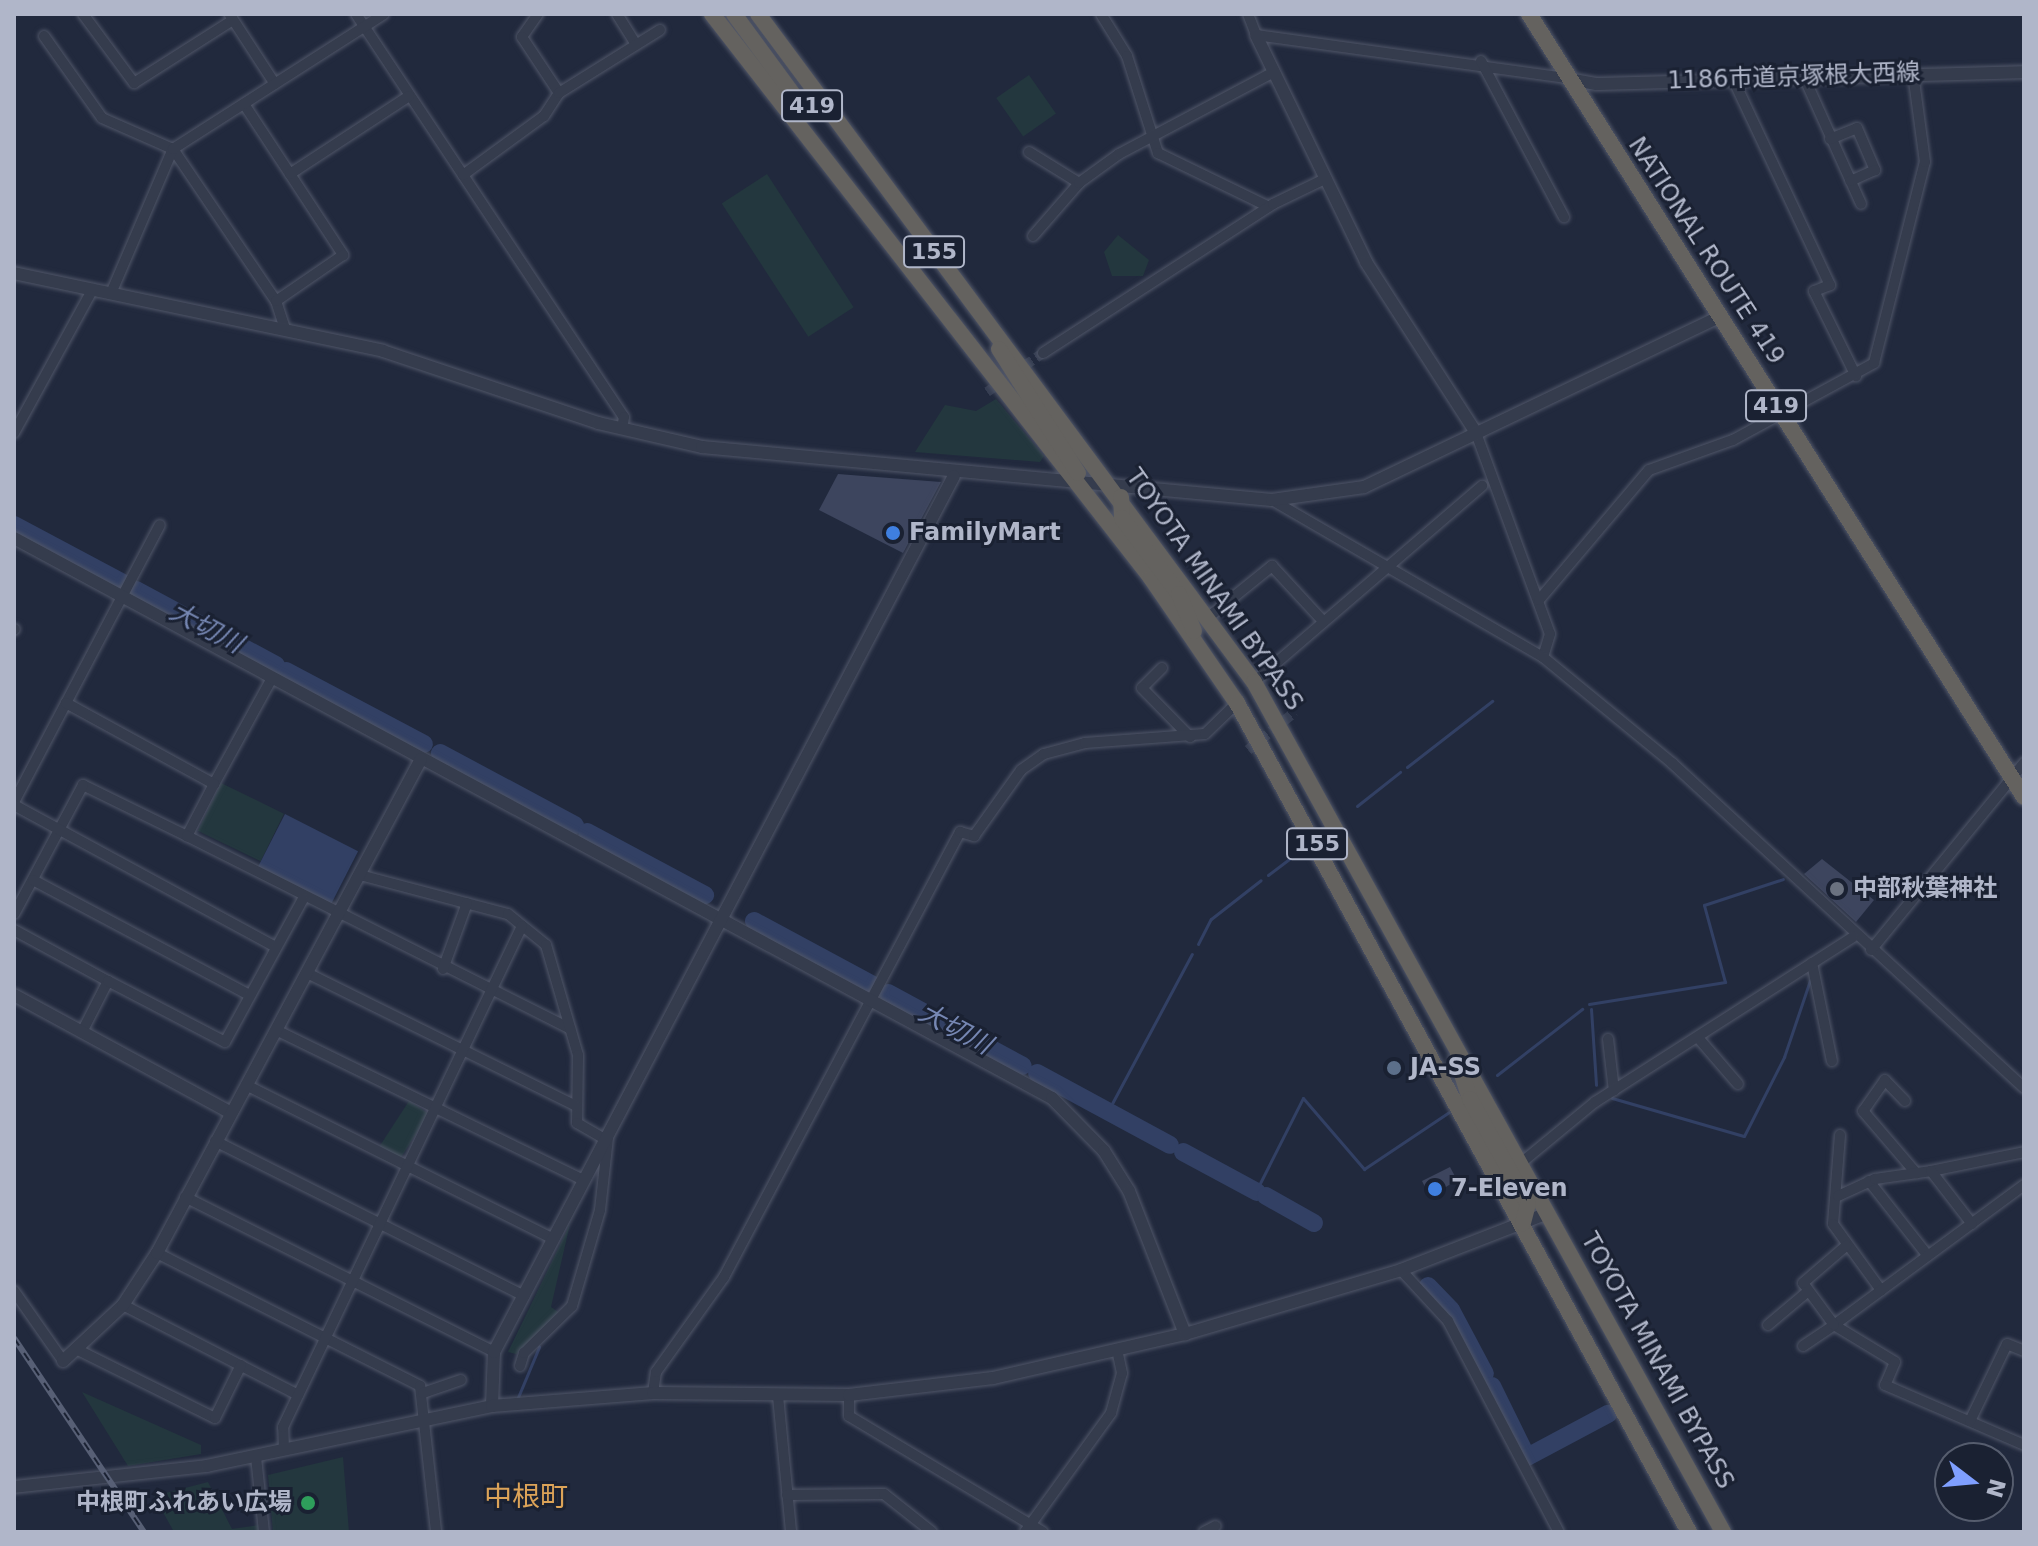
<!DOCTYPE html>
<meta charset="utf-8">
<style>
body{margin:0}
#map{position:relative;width:2038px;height:1546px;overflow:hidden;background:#21293d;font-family:"DejaVu Sans","Noto Sans JP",sans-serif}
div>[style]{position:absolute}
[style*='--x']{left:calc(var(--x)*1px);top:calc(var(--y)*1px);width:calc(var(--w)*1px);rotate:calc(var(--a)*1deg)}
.green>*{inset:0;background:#23373e;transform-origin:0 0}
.water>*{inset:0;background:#324064;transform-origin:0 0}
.stream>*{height:3px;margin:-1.5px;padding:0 1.5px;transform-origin:1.5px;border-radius:1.5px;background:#324064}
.river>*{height:18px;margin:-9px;padding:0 9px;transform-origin:9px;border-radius:9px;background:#324064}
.building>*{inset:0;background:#3d455e}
.minor-tunnel>*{height:10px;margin-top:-5px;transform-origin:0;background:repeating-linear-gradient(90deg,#363e52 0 10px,transparent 0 15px)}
.roads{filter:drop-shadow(0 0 2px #505668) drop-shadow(0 0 2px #505668)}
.minor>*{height:10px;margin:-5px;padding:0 5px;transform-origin:5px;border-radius:5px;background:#353c4d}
.tertiary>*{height:12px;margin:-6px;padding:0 6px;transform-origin:6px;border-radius:6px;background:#353c4d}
.trunk>*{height:16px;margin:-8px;padding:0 8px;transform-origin:8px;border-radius:8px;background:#64625f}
.rail>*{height:6px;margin-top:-3px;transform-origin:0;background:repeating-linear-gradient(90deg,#1a2132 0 9px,#575f75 0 18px);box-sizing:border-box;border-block:2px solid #575f75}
.dots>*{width:22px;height:22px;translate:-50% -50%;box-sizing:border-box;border:4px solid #1a2132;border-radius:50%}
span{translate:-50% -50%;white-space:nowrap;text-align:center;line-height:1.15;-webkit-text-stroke:6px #1a2132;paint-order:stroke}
.shield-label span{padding:2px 6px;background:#1a2132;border:2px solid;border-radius:6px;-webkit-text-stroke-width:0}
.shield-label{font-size:22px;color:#b0b6c9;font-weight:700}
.street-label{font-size:24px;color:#b0b6c9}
.poi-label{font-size:24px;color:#b0b6c9;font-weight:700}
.left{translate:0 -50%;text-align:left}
.right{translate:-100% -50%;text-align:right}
.water-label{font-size:26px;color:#7687b3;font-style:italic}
.quarter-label{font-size:28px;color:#dca358}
.frame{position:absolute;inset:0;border:16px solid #b0b6c9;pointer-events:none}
.north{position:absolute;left:1934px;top:1442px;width:80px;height:80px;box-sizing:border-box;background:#1a2132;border:2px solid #565d6e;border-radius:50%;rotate:106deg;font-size:22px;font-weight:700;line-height:32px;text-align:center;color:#b0b6c9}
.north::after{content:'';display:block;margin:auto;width:28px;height:36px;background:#7f9fff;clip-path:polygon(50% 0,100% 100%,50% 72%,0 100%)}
</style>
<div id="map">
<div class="green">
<i style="left:1029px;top:75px;width:47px;height:40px;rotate:55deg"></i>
<i style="left:767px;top:174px;width:159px;height:54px;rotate:57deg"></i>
<i style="clip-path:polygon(1118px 235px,1149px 260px,1143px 276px,1112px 276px,1104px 252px)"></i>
<i style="clip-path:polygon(996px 399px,1044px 456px,1040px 462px,915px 452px,945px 405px,976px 411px)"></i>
<i style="left:221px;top:783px;width:70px;height:53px;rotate:26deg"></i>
<i style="left:409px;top:1101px;width:24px;height:54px;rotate:33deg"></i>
<i style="clip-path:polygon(570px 1224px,551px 1307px,564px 1316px,516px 1354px,508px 1352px)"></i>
<i style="clip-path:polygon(82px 1392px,201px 1445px,201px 1454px,128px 1466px)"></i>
<i style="clip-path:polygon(343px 1457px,349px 1532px,273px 1532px,268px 1475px)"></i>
<i style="clip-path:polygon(208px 1482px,232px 1529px,260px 1525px,261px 1532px,174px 1532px,154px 1496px)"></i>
</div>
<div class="water">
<i style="left:285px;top:814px;width:82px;height:61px;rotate:27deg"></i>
</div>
<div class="stream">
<i style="--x:1407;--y:767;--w:108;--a:-37.8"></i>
<i style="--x:1357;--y:806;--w:55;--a:-38.3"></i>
<i style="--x:1268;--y:875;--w:41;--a:-37.1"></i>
<i style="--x:1198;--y:944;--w:28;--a:-63"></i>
<i style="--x:1211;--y:919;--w:63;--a:-38"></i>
<i style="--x:1589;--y:1004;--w:138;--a:-9.2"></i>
<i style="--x:1725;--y:982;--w:80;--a:-105.3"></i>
<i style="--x:1704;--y:905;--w:83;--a:-18.2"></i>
<i style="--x:1591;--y:1009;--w:76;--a:86.2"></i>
<i style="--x:1497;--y:1075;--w:108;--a:-37.8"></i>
<i style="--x:1612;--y:1098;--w:137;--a:16.1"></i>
<i style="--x:1744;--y:1136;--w:89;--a:-63.1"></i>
<i style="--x:1784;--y:1057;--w:81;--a:-71.3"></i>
<i style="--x:1108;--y:1111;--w:178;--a:-61.9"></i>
<i style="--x:1256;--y:1191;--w:104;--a:-63.2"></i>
<i style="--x:1303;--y:1098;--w:94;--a:49.3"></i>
<i style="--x:1364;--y:1169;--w:102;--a:-33.8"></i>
<i style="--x:516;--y:1402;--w:60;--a:-67.3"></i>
</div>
<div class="river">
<i style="--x:14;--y:525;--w:126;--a:28"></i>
<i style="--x:136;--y:590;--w:159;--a:28.2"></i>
<i style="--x:286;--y:671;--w:156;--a:27.9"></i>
<i style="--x:440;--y:753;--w:153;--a:28.1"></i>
<i style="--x:587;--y:832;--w:134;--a:28.1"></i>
<i style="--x:754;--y:921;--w:135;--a:28.3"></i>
<i style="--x:888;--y:993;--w:153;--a:28.4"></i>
<i style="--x:1037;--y:1073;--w:151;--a:28.4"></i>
<i style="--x:1183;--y:1152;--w:84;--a:28.4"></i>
<i style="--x:1266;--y:1196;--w:55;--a:29.4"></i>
<i style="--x:1428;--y:1286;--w:33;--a:46"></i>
<i style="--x:1451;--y:1310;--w:72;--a:62"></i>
<i style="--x:1492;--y:1386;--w:79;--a:63.8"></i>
<i style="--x:1527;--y:1457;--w:92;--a:-28"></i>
</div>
<div class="building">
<i style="clip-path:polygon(838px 474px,941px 482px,903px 553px,819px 510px)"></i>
<i style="clip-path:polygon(1822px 859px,1874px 900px,1856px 922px,1804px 874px)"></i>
<i style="clip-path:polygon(1450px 1167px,1457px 1180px,1430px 1197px,1422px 1181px)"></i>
</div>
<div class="minor-tunnel">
<i style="--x:987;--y:392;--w:68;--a:-34.9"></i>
<i style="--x:1248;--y:750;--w:60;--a:-39"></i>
</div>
<div class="roads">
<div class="minor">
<i style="--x:83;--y:14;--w:86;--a:53.5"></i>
<i style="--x:134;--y:83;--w:117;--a:-32.5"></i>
<i style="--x:356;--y:14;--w:484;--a:56.4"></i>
<i style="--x:624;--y:417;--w:12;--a:99"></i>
<i style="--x:538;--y:14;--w:28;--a:125"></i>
<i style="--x:522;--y:37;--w:67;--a:56.5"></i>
<i style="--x:617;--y:14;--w:34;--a:58"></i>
<i style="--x:1101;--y:14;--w:49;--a:58.2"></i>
<i style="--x:1127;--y:56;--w:102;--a:72.3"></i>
<i style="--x:1158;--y:153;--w:123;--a:25.9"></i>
<i style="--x:1248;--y:14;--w:22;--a:69"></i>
<i style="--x:1256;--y:35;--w:312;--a:7.9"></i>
<i style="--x:230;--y:15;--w:82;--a:56.9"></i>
<i style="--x:44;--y:36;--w:100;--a:54.7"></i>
<i style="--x:102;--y:118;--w:77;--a:23.6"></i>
<i style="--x:173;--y:149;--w:184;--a:55.9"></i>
<i style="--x:276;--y:301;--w:29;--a:72"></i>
<i style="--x:1481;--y:61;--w:177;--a:62"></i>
<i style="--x:1804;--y:77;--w:139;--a:65.8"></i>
<i style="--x:1733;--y:79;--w:228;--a:64.8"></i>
<i style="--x:1830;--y:285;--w:17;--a:159"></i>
<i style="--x:1814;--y:291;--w:95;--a:63.7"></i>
<i style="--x:244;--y:104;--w:181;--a:56.7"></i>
<i style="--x:343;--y:255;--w:81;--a:145.5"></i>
<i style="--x:1830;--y:139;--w:29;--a:-22"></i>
<i style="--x:1857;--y:128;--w:46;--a:66.8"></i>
<i style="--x:1875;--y:170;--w:27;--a:156"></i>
<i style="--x:1029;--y:152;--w:59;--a:31.8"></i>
<i style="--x:290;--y:174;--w:142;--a:-33.2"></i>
<i style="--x:463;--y:175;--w:100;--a:-36.1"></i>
<i style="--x:544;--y:116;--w:27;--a:-57"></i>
<i style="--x:559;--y:93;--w:119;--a:-32"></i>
<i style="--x:1033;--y:236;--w:70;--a:-49"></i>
<i style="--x:1079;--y:183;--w:49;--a:-35.9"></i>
<i style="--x:1119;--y:154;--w:175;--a:-27.9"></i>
<i style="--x:112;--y:291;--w:155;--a:-66.8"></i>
<i style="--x:173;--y:149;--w:250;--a:-32.6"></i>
<i style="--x:1043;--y:353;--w:274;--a:-32.9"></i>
<i style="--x:1273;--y:204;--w:58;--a:-25.7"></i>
<i style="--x:14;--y:433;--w:164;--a:-61.3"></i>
<i style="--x:1476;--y:433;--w:214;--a:69.8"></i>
<i style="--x:1550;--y:634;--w:24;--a:107"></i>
<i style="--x:1272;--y:500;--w:313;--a:30.1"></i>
<i style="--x:1543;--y:657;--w:167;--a:39.4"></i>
<i style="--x:1672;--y:763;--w:479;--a:42.7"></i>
<i style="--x:1539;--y:600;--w:170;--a:-49.8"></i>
<i style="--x:1649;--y:470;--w:89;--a:-19.7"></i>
<i style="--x:1733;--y:440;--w:161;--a:-28.6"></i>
<i style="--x:1874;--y:363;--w:207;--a:-75.8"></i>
<i style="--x:1925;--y:162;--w:90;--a:-97.7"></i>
<i style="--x:1210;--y:616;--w:80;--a:-38.9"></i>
<i style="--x:1272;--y:566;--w:72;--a:47.2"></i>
<i style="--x:14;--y:630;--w:1;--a:-45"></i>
<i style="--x:1162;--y:668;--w:28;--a:135"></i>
<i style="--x:1142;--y:688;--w:69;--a:45.6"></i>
<i style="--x:1254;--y:682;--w:301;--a:-40.7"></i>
<i style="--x:66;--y:703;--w:201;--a:-62.2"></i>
<i style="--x:214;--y:784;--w:121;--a:-61.3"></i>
<i style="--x:14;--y:802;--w:112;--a:-62.3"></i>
<i style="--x:66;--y:703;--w:169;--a:28.7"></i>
<i style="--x:214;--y:784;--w:59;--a:117.4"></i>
<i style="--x:187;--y:836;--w:116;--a:-153.9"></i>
<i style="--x:83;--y:785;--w:146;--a:118.1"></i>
<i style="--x:14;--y:805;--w:297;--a:28.5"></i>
<i style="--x:187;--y:836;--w:429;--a:26.7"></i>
<i style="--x:360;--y:875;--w:153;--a:14.8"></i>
<i style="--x:508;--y:914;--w:49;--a:39.2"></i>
<i style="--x:546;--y:945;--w:115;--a:73.8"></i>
<i style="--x:578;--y:1055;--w:68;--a:90.8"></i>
<i style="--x:577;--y:1123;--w:30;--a:30"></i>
<i style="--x:33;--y:880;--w:245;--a:28"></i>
<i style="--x:14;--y:930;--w:107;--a:28.5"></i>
<i style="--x:108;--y:981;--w:57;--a:117"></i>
<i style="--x:1871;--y:950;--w:242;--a:-50.7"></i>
<i style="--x:1812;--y:963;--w:100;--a:78.5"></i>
<i style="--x:443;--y:969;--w:70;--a:-70"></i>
<i style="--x:307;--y:973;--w:300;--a:26.3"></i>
<i style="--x:108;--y:981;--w:132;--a:27.5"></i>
<i style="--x:225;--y:1042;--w:163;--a:-61.4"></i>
<i style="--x:276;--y:1030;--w:342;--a:26"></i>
<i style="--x:1608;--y:1039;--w:52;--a:83.4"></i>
<i style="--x:1700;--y:1040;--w:58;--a:49.2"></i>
<i style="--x:246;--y:1085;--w:344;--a:26.6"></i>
<i style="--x:1905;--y:1101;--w:29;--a:-134"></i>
<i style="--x:1885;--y:1080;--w:38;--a:125"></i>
<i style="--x:1863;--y:1111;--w:82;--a:49.5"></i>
<i style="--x:1840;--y:1135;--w:89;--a:94.5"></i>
<i style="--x:1833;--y:1224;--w:82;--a:54"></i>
<i style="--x:215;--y:1141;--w:346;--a:26.6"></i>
<i style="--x:1521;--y:1163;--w:96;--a:-39.5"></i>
<i style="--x:1595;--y:1102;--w:306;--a:-32.6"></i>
<i style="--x:1931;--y:1171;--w:95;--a:-11.5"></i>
<i style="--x:1869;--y:1181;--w:95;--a:51.8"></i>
<i style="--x:2024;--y:1185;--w:236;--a:143.6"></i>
<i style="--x:1834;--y:1325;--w:71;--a:31.2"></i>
<i style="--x:1895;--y:1362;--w:25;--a:113"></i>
<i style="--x:1885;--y:1385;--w:151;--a:23.3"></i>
<i style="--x:1838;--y:1196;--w:41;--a:-24.7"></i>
<i style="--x:1875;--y:1179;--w:57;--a:-8.1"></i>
<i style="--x:1931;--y:1171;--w:67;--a:52.3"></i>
<i style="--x:185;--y:1197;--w:346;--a:26.6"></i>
<i style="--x:157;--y:1253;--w:295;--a:26.8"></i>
<i style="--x:420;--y:1386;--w:147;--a:83.7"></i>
<i style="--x:1401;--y:1270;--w:69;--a:47.3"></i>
<i style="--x:1448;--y:1321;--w:238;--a:62.3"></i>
<i style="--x:14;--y:1291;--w:85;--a:55"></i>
<i style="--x:123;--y:1305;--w:197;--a:27.2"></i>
<i style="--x:1768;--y:1325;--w:50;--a:-40.1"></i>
<i style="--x:1803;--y:1346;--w:37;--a:-34"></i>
<i style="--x:1834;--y:1325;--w:52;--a:-126.4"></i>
<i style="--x:1803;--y:1283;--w:57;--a:-40.7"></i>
<i style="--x:76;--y:1349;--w:155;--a:26.4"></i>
<i style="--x:215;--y:1418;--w:59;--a:-63.9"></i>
<i style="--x:520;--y:1366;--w:14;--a:-73"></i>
<i style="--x:524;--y:1353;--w:67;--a:-44.4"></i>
<i style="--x:572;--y:1306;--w:100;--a:-73.7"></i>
<i style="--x:600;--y:1210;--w:73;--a:-83.7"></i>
<i style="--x:423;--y:1393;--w:40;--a:-18.9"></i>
<i style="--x:653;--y:1393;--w:21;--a:-82"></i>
<i style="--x:656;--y:1372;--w:117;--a:-54.4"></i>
<i style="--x:724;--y:1277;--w:504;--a:-62.06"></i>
<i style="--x:960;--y:832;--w:15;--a:16"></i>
<i style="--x:974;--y:836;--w:81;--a:-54.5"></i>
<i style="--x:1021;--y:770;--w:28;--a:-35"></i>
<i style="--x:1044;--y:754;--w:42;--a:-15"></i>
<i style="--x:1085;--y:743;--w:120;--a:-4.3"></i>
<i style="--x:1205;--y:734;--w:45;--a:-44.1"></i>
<i style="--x:849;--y:1395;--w:21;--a:90"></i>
<i style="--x:849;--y:1416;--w:226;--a:30.9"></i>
<i style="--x:778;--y:1396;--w:137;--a:84.5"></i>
<i style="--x:1970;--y:1421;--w:85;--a:-64.3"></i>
<i style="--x:2007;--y:1344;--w:18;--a:22"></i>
<i style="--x:284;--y:1450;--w:23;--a:-92"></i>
<i style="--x:283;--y:1427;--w:555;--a:-64.5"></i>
<i style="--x:256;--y:1457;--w:75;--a:83.9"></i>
<i style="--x:787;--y:1495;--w:97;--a:-0.6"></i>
<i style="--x:884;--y:1494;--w:61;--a:38.4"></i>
<i style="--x:1025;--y:1532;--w:147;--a:-54.1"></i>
<i style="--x:1111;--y:1413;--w:41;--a:-74.6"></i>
<i style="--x:1122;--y:1373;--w:19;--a:-102"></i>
<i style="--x:1204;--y:1532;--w:13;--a:-27"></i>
</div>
<div class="tertiary">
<i style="--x:1256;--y:35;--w:252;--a:64.1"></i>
<i style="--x:1366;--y:262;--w:203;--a:57.2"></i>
<i style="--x:1568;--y:79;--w:28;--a:10"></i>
<i style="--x:1596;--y:84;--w:428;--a:-1.6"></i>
<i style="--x:14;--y:273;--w:377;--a:11.9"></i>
<i style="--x:383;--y:351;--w:227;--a:18.5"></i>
<i style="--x:598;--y:423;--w:107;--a:13"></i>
<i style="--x:702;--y:447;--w:572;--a:5.31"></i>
<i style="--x:1272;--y:500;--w:93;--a:-8"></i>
<i style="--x:1364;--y:487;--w:396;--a:-25.6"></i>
<i style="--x:14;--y:538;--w:1179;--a:28.35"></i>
<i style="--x:1052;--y:1098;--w:74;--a:45.5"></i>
<i style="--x:1104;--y:1151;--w:47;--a:58"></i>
<i style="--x:1129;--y:1191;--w:154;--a:68.6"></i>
<i style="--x:14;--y:995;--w:247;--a:28.5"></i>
<i style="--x:63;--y:1361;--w:82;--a:-43"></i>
<i style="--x:123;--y:1305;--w:62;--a:-56.8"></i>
<i style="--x:157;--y:1253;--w:560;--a:-61.88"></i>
<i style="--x:492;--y:1406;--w:54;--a:-87.9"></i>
<i style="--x:494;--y:1352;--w:989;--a:-62.3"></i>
<i style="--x:14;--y:1487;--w:194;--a:-6.2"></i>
<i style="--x:207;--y:1466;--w:291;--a:-11.9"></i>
<i style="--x:492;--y:1406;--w:162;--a:-4.6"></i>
<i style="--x:653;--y:1393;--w:196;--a:0.6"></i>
<i style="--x:849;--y:1395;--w:145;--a:-6.7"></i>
<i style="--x:993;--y:1378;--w:197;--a:-12.9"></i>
<i style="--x:1185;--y:1334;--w:225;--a:-16.5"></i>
<i style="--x:1401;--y:1270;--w:158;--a:-21.2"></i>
</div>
<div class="trunk">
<i style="--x:712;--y:14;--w:715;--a:52.1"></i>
<i style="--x:1151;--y:578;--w:152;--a:55.5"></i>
<i style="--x:1237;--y:703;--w:944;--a:61.4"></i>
<i style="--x:734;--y:14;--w:98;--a:53.7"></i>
<i style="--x:758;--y:14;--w:832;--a:53.41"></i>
<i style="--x:1254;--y:682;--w:971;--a:61.11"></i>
<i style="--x:1529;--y:14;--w:926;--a:57.7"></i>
<i style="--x:999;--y:349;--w:147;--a:57.5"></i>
<i style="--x:1121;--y:497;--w:21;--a:87"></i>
<i style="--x:1122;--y:518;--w:95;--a:53.1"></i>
<i style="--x:1179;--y:594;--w:40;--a:68"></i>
<i style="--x:1457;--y:1059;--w:42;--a:72"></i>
<i style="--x:1470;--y:1099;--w:120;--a:61.1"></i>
<i style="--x:1528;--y:1204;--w:20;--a:105"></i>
</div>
</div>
<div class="rail">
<i style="--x:14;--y:1338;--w:234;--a:56.2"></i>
</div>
<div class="dots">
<i style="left:893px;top:533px;background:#3f7fe0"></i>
<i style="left:1837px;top:889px;background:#6b7280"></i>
<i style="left:1394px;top:1068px;background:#5c6f8a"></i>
<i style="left:1435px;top:1189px;background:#3f7fe0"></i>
<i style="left:308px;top:1503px;background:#2e9e5b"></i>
</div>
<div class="shield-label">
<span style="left:812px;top:106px">419</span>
<span style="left:934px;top:252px">155</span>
<span style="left:1776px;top:406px">419</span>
<span style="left:1317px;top:844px">155</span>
</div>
<div class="street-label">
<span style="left:1794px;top:77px;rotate:-2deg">1186市道京塚根大西線</span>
<span style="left:1706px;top:251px;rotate:57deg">NATIONAL ROUTE 419</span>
<span style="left:1214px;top:590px;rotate:55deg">TOYOTA MINAMI BYPASS</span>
<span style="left:1657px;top:1361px;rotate:61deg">TOYOTA MINAMI BYPASS</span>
</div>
<div class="poi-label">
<span class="left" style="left:909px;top:533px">FamilyMart</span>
<span class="left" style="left:1853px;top:889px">中部秋葉神社</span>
<span class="left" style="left:1410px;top:1068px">JA-SS</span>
<span class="left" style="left:1451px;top:1189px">7-Eleven</span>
<span class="right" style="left:292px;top:1503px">中根町ふれあい広場</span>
</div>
<div class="water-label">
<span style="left:206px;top:628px;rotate:28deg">大切川</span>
<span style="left:955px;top:1029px;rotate:28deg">大切川</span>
</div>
<div class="quarter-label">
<span style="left:526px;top:1497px">中根町</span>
</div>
<div class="frame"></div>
<div class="north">N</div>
</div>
